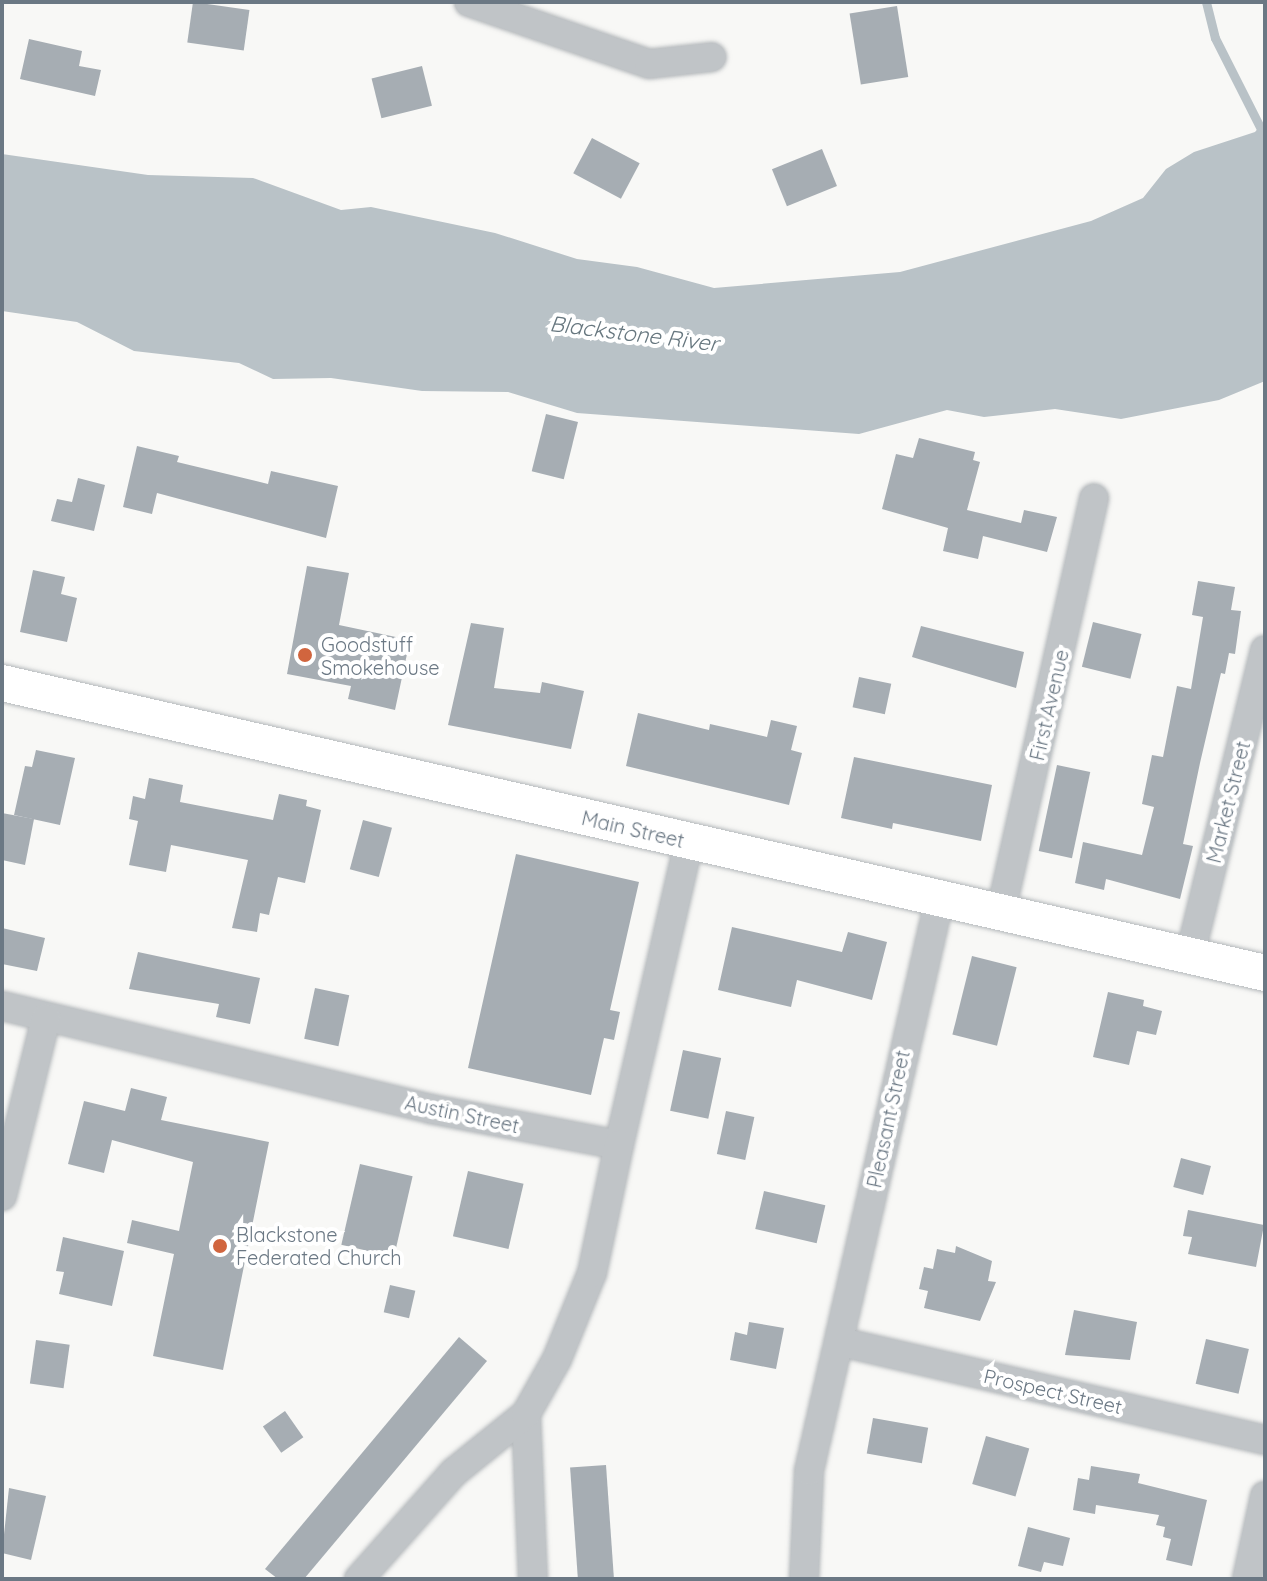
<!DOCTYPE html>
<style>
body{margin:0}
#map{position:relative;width:1267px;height:1581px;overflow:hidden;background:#f8f8f6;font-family:Quicksand,sans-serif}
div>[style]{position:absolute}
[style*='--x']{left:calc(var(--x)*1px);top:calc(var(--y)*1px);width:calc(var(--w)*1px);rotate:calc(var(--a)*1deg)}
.water>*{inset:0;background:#b9c2c7}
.stream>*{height:9px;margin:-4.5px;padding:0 4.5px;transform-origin:4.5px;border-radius:4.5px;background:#b9c2c7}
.building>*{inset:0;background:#a6adb3;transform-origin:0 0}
.roads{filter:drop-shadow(0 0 2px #b4b8bb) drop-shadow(0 0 2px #b4b8bb)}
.minor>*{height:28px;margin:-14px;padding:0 14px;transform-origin:14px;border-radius:14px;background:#c0c4c7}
.major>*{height:36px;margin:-18px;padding:0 18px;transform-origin:18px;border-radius:18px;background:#fff}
.dots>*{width:22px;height:22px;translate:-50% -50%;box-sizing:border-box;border:4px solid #fff;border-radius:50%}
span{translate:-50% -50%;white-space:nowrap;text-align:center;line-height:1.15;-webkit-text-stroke:8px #fff;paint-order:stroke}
.poi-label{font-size:20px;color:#6b7884}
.left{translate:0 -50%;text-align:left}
.street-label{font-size:20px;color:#6b7884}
.water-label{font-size:22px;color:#67777f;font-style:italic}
.frame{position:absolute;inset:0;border:4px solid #6b7884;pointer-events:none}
</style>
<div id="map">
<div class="water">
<i style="clip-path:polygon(1265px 120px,1265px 381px,1219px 400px,1121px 419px,1055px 409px,984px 417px,947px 410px,859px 434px,577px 413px,508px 392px,422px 391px,331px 378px,273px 379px,239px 363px,134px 351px,77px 322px,2px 311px,2px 154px,148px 175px,253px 178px,341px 210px,371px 207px,495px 233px,577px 259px,637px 267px,714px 288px,900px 272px,1091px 221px,1143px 198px,1166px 169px,1194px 152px,1255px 132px)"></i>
</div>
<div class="stream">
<i style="--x:1206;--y:2;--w:37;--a:76"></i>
<i style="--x:1215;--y:38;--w:111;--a:63.2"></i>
</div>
<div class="building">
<i style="left:193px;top:2px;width:57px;height:41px;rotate:8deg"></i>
<i style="left:897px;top:6px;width:72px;height:48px;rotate:81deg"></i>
<i style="clip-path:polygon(29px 39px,82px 51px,79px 66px,101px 70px,95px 96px,20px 79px)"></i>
<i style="left:422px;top:66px;width:41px;height:52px;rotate:76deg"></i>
<i style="left:592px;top:138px;width:54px;height:40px;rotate:28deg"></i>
<i style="left:822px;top:149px;width:40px;height:54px;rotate:68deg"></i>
<i style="left:546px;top:414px;width:33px;height:59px;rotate:14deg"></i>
<i style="clip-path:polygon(919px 438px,975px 452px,973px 460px,980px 462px,967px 510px,1021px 523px,1024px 510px,1057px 517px,1047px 552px,983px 536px,978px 559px,943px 551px,948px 528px,882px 509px,896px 454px,913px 458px)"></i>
<i style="clip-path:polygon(137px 446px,179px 456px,177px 462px,268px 484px,271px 471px,338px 486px,326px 538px,157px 493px,152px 514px,123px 507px)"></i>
<i style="clip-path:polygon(78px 478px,105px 485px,94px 531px,51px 521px,57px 499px,72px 502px)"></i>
<i style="clip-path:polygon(307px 566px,349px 573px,339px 625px,410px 640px,395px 710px,348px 699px,351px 686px,287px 674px)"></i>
<i style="clip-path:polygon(33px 570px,65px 577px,61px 594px,77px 598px,67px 642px,20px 632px)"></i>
<i style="clip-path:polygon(1198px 581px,1235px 587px,1231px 610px,1241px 611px,1235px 654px,1229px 653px,1225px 674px,1221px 673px,1200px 763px,1183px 844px,1193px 846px,1180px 899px,1106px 879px,1104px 890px,1075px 883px,1083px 842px,1142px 855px,1154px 807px,1142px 804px,1152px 755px,1163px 757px,1177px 686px,1191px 689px,1203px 617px,1192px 615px)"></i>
<i style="left:1093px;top:622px;width:50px;height:46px;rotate:14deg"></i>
<i style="clip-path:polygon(471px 623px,504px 628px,494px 688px,540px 693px,542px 682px,584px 691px,571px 749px,448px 725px)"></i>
<i style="clip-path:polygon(921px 626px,1024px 652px,1016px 688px,912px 657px)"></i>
<i style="left:859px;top:677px;width:33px;height:31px;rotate:12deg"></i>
<i style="clip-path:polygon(638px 713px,709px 730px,710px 724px,767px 737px,771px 720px,797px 726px,791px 750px,802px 753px,789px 805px,626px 766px)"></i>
<i style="clip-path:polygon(36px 750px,75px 758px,60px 825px,14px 815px,25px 766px,32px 767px)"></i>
<i style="clip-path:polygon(854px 757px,992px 785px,981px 841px,893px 823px,892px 829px,841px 818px)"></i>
<i style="left:1057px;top:765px;width:34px;height:88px;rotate:12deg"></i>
<i style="clip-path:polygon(149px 778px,183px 785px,180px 802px,273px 820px,279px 794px,307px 800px,306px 806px,321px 810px,305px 883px,278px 877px,269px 915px,260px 913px,257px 932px,232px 928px,248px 860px,171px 845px,166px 872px,129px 865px,138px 821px,129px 819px,133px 796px,145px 799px)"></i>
<i style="clip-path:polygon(2px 813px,34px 819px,25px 865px,2px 860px)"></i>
<i style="left:363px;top:820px;width:30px;height:51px;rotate:15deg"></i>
<i style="clip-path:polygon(516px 854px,639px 882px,610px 1010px,620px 1012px,614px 1040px,604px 1038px,591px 1095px,468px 1068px)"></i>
<i style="clip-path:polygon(732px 927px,842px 952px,848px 932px,887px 942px,872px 1000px,797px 980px,791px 1007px,718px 990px)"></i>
<i style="clip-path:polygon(2px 928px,45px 938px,37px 971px,2px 964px)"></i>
<i style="clip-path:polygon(138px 952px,260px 978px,250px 1024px,216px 1017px,219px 1004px,129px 989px)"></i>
<i style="left:972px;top:956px;width:46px;height:81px;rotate:14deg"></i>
<i style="left:315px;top:988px;width:35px;height:52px;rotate:12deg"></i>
<i style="clip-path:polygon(1108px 992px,1144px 1000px,1143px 1006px,1162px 1011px,1156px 1035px,1137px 1031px,1129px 1065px,1093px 1057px)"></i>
<i style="left:683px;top:1050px;width:39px;height:62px;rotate:12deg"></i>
<i style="clip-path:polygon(131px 1088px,167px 1097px,161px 1120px,269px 1142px,223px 1370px,153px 1356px,174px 1254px,127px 1243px,132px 1220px,179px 1231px,193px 1162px,112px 1140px,104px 1173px,68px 1164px,84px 1101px,125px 1111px)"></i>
<i style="left:726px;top:1111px;width:29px;height:44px;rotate:12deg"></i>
<i style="left:1181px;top:1158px;width:31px;height:30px;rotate:15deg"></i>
<i style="left:360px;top:1164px;width:54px;height:83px;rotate:13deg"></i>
<i style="left:468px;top:1171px;width:57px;height:67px;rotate:13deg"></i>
<i style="left:764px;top:1191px;width:63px;height:39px;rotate:13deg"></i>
<i style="clip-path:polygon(1188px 1210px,1264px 1225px,1256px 1267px,1188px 1254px,1192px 1237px,1183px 1236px)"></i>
<i style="clip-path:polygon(63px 1237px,124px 1251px,112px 1306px,59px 1294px,64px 1272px,56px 1271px)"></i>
<i style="clip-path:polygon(956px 1246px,992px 1261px,988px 1281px,996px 1282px,980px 1321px,924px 1308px,928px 1291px,919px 1289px,924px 1267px,933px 1269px,937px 1249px,955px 1253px)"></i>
<i style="left:390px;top:1285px;width:26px;height:28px;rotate:13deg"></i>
<i style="clip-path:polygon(1074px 1310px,1137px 1322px,1130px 1360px,1065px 1355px)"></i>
<i style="clip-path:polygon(749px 1322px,784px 1328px,776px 1369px,730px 1360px,735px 1332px,747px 1335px)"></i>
<i style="clip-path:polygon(459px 1337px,487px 1361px,304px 1579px,278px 1579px,265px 1569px)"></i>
<i style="left:1206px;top:1339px;width:44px;height:46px;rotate:13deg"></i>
<i style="left:36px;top:1340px;width:34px;height:44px;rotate:8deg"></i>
<i style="left:285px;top:1411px;width:32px;height:27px;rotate:55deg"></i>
<i style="left:873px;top:1418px;width:56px;height:36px;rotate:10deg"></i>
<i style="left:986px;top:1436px;width:45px;height:50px;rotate:16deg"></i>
<i style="left:606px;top:1465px;width:114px;height:36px;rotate:86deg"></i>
<i style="clip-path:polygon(1091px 1466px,1140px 1474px,1138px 1483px,1207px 1500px,1192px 1566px,1166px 1560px,1171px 1539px,1163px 1537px,1165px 1527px,1156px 1525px,1159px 1515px,1096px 1505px,1095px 1514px,1073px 1510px,1078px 1478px,1089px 1480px)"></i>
<i style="clip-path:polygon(9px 1488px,46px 1496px,31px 1560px,2px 1553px)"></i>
<i style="clip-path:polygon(1028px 1527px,1070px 1538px,1063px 1566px,1044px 1562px,1041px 1572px,1018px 1566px)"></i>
</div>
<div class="roads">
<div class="minor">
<i style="--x:469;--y:2;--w:190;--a:19"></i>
<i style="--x:649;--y:64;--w:63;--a:-6.3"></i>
<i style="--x:1001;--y:911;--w:423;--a:-77.3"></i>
<i style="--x:1190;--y:955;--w:314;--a:-76.2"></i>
<i style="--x:2;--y:1006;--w:441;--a:13.5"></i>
<i style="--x:431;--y:1109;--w:191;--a:10.8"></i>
<i style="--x:619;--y:1145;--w:311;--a:-77"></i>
<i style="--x:2;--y:1196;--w:183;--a:-76.1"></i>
<i style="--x:841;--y:1342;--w:435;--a:13"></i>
<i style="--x:526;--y:1414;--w:165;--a:87.6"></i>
<i style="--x:359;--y:1579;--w:142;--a:-48.4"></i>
<i style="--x:453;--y:1473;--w:94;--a:-38.9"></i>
<i style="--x:526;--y:1414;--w:63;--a:-60.6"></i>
<i style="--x:557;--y:1359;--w:93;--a:-67.9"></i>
<i style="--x:592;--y:1273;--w:131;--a:-78.1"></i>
<i style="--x:804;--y:1579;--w:108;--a:-87.3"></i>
<i style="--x:809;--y:1471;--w:589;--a:-77.14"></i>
<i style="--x:1247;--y:1579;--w:85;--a:-77.8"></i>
</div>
<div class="major">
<i style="--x:2;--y:683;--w:1296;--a:12.93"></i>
</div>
</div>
<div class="dots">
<i style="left:305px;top:655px;background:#d1653e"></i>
<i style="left:220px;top:1246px;background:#d1653e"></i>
</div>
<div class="poi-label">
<span class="left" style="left:321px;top:656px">Goodstuff<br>Smokehouse</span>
<span class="left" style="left:236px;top:1246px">Blackstone<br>Federated Church</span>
</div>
<div class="street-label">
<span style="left:1049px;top:705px;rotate:-77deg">First Avenue</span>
<span style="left:1228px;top:802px;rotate:-76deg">Market Street</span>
<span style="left:633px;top:829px;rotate:13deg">Main Street</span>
<span style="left:462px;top:1114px;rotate:12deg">Austin Street</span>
<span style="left:888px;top:1119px;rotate:-78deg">Pleasant Street</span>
<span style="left:1053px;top:1391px;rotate:13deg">Prospect Street</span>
</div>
<div class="water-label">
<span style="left:634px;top:334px;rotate:7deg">Blackstone River</span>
</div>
<div class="frame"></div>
</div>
